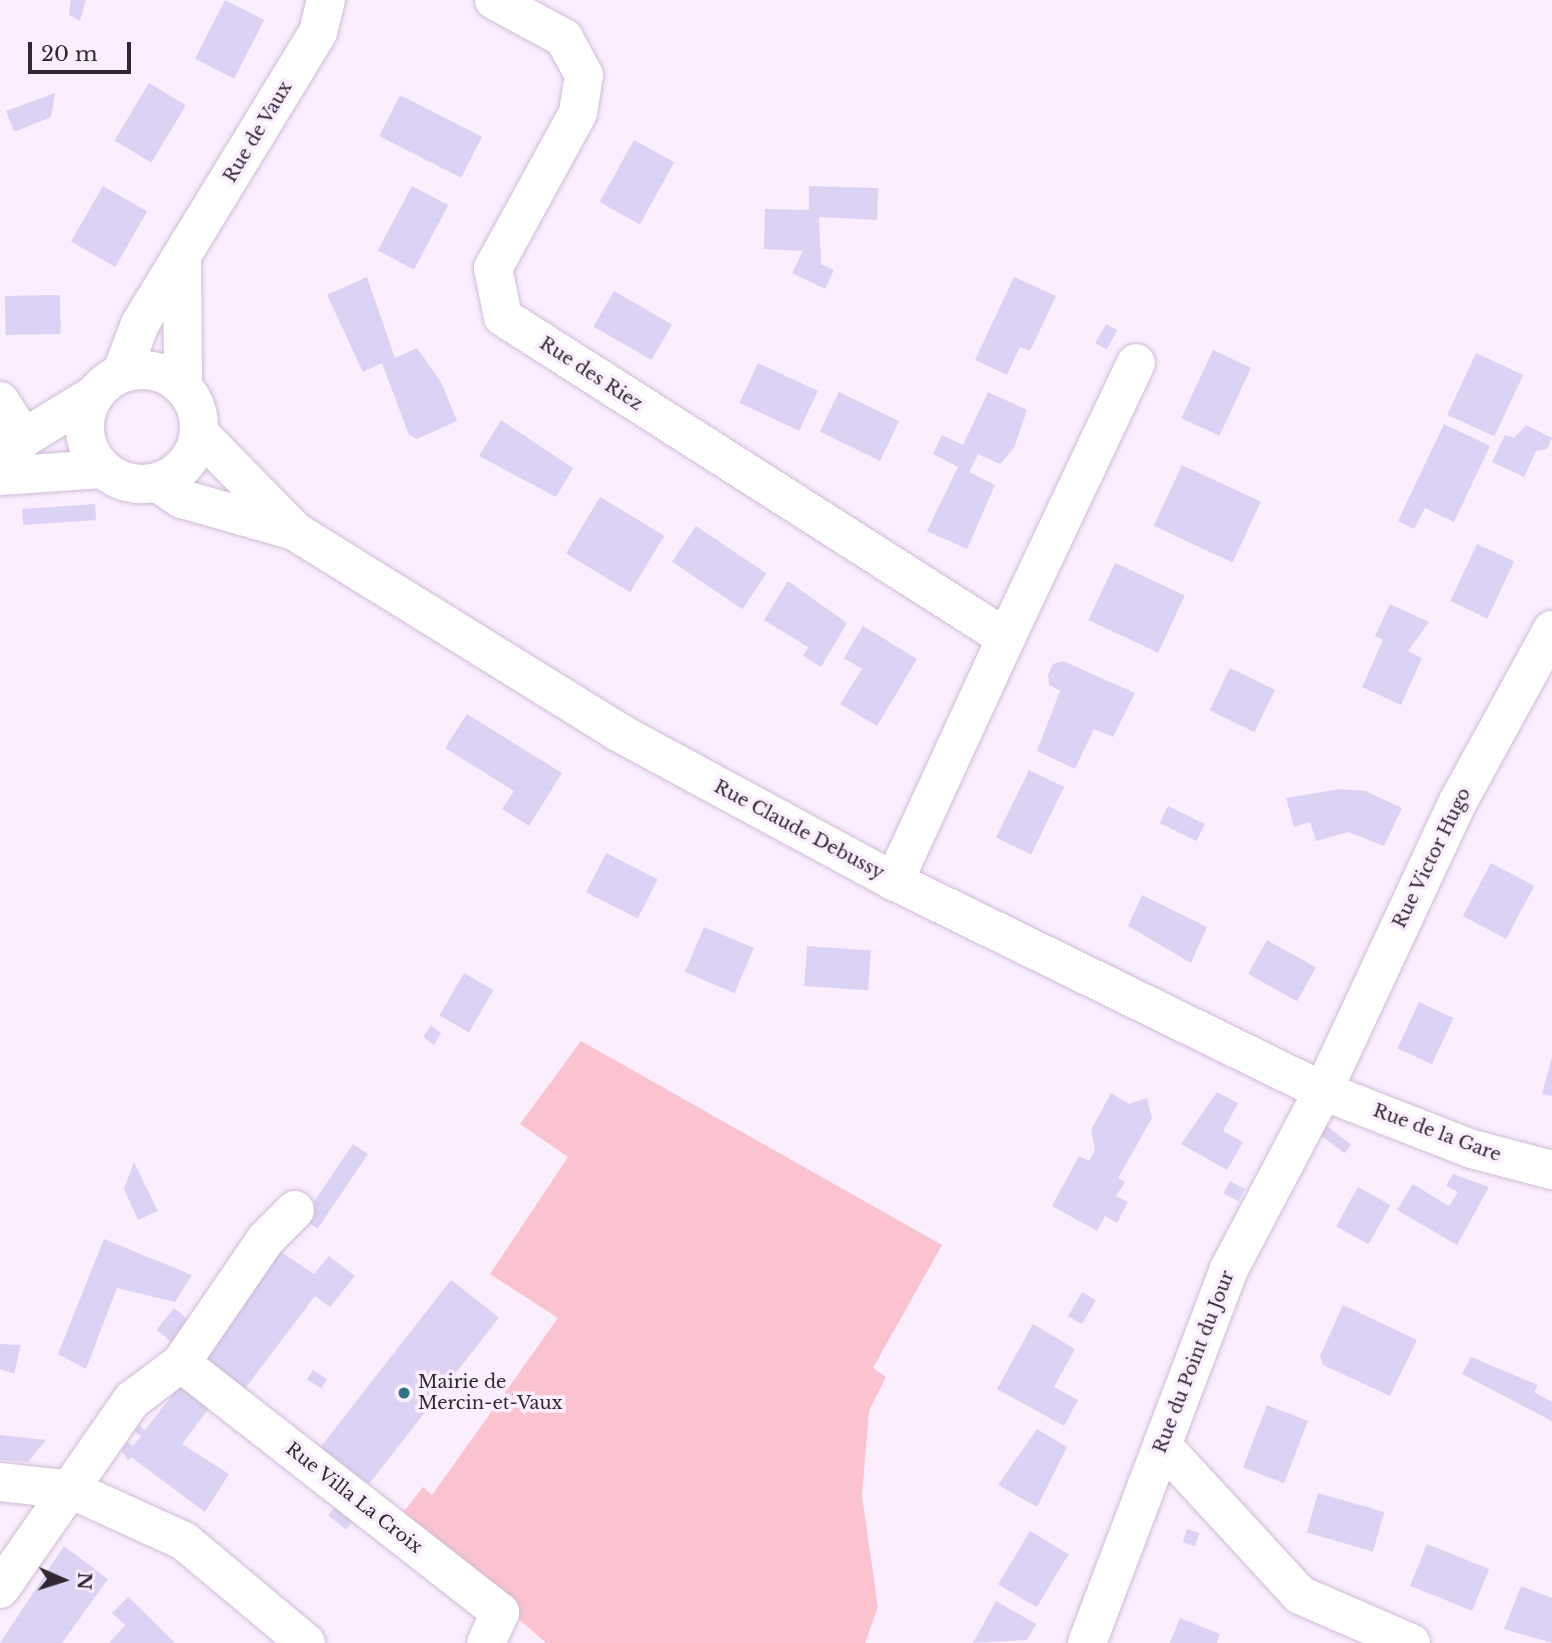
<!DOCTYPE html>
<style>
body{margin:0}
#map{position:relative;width:1552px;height:1643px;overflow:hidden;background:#fbeeff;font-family:"Libre Baskerville",serif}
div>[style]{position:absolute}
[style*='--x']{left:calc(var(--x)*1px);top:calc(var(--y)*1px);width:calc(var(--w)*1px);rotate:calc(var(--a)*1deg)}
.green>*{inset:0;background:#fbc3d0}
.building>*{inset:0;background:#dcd3f4;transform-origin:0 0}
.roads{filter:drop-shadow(0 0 2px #d1bbd6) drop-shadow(0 0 2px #d1bbd6)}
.minor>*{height:38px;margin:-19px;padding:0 19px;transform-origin:19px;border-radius:19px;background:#fff}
.minor>.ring{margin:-19px;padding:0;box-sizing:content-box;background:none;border:38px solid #fff;border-radius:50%}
.dots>*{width:19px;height:19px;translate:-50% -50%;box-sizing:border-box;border:4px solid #fbeeff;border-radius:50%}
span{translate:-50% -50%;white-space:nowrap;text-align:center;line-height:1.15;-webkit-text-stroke:7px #fbeeff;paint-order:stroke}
.street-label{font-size:18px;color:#312833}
.poi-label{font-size:18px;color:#312833}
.left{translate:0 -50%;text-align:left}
.north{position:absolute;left:28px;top:1545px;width:70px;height:70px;-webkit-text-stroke:5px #fbeeff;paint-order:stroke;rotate:93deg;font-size:19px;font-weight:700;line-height:28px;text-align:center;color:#312833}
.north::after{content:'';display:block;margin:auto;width:24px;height:32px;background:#312833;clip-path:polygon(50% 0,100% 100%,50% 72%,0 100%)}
.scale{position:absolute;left:28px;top:42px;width:103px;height:32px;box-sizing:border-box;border:4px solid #312833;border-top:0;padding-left:9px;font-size:21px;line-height:24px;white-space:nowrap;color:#312833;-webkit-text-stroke:5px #fbeeff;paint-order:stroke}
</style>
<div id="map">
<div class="green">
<i style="clip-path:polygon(581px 1041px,942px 1245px,873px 1368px,886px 1377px,869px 1411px,862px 1496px,878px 1607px,865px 1643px,546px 1643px,401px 1515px,423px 1487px,432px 1495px,558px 1318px,490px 1274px,568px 1157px,520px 1124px)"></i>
</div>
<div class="building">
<i style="clip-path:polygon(71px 0,86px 0,80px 21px,69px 15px)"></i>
<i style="left:225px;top:0;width:44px;height:66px;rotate:27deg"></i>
<i style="left:149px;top:83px;width:43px;height:67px;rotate:31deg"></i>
<i style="clip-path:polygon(55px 93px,51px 117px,14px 132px,6px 111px)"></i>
<i style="left:400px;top:95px;width:92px;height:46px;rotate:27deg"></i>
<i style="left:634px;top:140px;width:46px;height:71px;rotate:29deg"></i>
<i style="left:103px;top:186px;width:51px;height:64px;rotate:30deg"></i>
<i style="left:412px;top:186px;width:41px;height:73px;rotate:28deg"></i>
<i style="clip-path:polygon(809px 186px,878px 188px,877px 220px,819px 217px,821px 264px,834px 270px,825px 289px,792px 273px,803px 251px,764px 249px,765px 209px,809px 210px)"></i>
<i style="clip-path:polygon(367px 277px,395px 358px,417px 348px,441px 382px,457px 421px,417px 439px,409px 435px,382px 363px,363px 372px,327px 295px)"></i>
<i style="clip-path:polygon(1014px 277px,1056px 296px,1030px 351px,1020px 347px,1007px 375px,975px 360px)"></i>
<i style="left:614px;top:291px;width:67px;height:41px;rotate:30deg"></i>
<i style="left:60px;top:295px;width:39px;height:55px;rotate:89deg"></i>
<i style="left:1106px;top:324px;width:13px;height:22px;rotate:29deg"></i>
<i style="left:1213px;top:350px;width:42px;height:75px;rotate:25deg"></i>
<i style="left:1476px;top:353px;width:52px;height:68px;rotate:25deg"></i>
<i style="left:758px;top:363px;width:66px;height:44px;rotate:25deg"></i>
<i style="left:839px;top:392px;width:67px;height:44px;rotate:26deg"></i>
<i style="clip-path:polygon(988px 392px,1027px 410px,1014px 448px,1000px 464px,978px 454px,969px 472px,995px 485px,967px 549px,927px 531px,958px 467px,933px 454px,942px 435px,963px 445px)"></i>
<i style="clip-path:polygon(501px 420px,573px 468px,556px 497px,479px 456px)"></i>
<i style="clip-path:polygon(1444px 424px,1490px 446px,1454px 522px,1425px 508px,1414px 529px,1398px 521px)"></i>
<i style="clip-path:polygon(1526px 425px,1552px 438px,1547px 449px,1536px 451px,1524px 477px,1492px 462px,1505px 435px,1514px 438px)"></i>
<i style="left:1182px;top:465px;width:87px;height:67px;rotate:25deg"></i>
<i style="left:600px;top:497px;width:75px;height:66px;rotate:31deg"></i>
<i style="left:95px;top:504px;width:16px;height:73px;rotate:86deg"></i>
<i style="left:696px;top:526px;width:85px;height:43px;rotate:34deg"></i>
<i style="left:1477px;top:544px;width:41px;height:63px;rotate:25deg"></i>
<i style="left:1115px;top:563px;width:77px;height:63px;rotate:25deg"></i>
<i style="clip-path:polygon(788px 581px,847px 623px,821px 667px,803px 656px,808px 647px,764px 620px)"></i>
<i style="clip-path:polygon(1390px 604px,1429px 622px,1408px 651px,1422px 658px,1401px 705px,1362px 687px,1383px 640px,1375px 636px)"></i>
<i style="clip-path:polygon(863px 626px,917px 659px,877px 726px,840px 704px,862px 669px,844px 658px)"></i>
<i style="clip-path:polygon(1063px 661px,1135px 693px,1113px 737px,1094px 729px,1075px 769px,1037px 751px,1060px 691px,1049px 685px,1048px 675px,1053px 664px)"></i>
<i style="left:1230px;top:668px;width:50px;height:47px;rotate:26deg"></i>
<i style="clip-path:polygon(467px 714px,562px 773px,529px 826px,502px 809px,514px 791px,445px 748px)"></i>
<i style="left:1029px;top:770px;width:39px;height:75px;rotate:26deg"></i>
<i style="clip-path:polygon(1340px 789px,1365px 791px,1402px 808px,1384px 846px,1348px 832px,1316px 841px,1310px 822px,1294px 827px,1286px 798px)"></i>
<i style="left:1168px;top:806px;width:41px;height:19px;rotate:26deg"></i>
<i style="left:606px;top:853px;width:58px;height:44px;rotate:27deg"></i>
<i style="left:1491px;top:863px;width:49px;height:60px;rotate:28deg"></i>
<i style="clip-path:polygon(1142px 895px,1207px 927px,1191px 963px,1128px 926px)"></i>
<i style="left:704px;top:927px;width:54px;height:49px;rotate:23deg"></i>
<i style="left:1267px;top:940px;width:56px;height:39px;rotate:29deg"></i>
<i style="left:807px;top:946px;width:64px;height:40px;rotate:4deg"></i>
<i style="left:464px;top:973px;width:34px;height:49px;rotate:30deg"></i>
<i style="left:1419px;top:1002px;width:38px;height:51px;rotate:25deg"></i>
<i style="clip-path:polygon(431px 1025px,441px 1033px,434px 1045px,423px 1037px)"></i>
<i style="clip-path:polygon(1552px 1057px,1552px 1096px,1542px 1094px)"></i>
<i style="clip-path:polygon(1217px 1092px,1238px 1103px,1223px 1131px,1243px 1142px,1227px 1170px,1181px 1144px)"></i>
<i style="clip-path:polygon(1111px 1093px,1129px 1104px,1147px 1098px,1152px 1118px,1118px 1178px,1125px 1182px,1116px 1196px,1128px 1202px,1117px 1223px,1105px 1216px,1097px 1231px,1052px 1206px,1079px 1156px,1089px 1161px,1095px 1150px,1091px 1130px)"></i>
<i style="left:1324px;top:1124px;width:34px;height:11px;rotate:37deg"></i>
<i style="left:353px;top:1144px;width:18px;height:90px;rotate:34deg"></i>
<i style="clip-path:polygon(134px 1162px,158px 1211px,138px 1220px,124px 1189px)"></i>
<i style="clip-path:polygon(1453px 1174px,1489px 1187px,1457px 1245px,1397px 1210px,1413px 1184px,1449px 1206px,1458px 1192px,1446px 1186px)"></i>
<i style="left:1230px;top:1181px;width:17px;height:14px;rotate:28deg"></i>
<i style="left:1358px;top:1187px;width:37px;height:45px;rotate:29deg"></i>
<i style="clip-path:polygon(104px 1239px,192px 1275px,175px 1302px,117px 1288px,86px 1369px,58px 1354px)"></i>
<i style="clip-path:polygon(280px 1251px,314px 1274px,329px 1256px,355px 1276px,330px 1307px,315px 1296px,241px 1394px,197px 1361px)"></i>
<i style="left:451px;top:1280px;width:61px;height:215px;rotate:38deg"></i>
<i style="left:1082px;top:1292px;width:16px;height:28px;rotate:30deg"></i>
<i style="clip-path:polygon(1343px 1305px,1417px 1340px,1390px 1396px,1323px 1365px,1320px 1356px)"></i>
<i style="left:174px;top:1308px;width:19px;height:28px;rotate:39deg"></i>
<i style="clip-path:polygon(1033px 1324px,1075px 1349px,1054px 1387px,1078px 1400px,1064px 1426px,997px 1389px)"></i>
<i style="clip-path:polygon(0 1344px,21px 1345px,14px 1374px,0 1369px)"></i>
<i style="clip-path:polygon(1471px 1357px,1538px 1385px,1534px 1392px,1552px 1402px,1552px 1421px,1462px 1374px)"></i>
<i style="left:313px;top:1370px;width:17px;height:11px;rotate:33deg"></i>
<i style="clip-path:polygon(176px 1381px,210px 1407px,182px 1444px,229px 1474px,205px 1512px,131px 1457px,128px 1461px,121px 1449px,127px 1442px,133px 1446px,141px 1436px,134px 1431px,138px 1425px,145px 1430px,178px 1388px)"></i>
<i style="left:1267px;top:1405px;width:44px;height:67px;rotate:21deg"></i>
<i style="clip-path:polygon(1037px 1429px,1067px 1447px,1037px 1507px,998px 1485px)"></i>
<i style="clip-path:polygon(0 1435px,46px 1440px,28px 1462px,0 1460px)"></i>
<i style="left:1318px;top:1493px;width:69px;height:41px;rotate:16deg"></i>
<i style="left:338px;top:1503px;width:23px;height:16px;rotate:38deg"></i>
<i style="left:1187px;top:1529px;width:13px;height:14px;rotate:18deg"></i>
<i style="left:1030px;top:1531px;width:45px;height:62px;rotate:31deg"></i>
<i style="left:1427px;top:1544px;width:67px;height:45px;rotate:22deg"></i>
<i style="clip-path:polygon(64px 1546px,108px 1579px,62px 1643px,0 1643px)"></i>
<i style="clip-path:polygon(1521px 1586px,1552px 1598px,1552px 1643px,1504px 1629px)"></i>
<i style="clip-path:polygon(128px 1597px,141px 1609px,175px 1643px,109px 1643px,125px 1625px,112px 1613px)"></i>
<i style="clip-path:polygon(996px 1601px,1036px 1624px,1027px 1640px,973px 1643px)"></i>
<i style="clip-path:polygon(1180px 1618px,1220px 1634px,1217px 1643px,1170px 1643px)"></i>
</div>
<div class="roads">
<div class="minor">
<i style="--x:494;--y:0;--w:80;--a:28.5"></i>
<i style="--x:564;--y:38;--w:42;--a:61.6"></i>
<i style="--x:584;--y:75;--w:38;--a:99"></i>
<i style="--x:578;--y:113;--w:177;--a:118.7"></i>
<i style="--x:493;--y:268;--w:50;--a:78.5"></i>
<i style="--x:503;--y:317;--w:597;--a:32.54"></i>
<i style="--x:1006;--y:638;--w:268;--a:114.7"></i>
<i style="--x:182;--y:260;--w:127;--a:89.5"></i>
<i class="ring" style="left:85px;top:370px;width:76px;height:76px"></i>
<i style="--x:121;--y:374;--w:53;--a:-69.2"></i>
<i style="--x:140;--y:324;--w:342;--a:-58.6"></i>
<i style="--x:318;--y:32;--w:33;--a:-76"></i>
<i style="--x:0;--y:401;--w:44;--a:57"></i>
<i style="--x:199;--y:433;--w:139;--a:45.6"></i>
<i style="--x:296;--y:532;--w:379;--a:31.8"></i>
<i style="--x:618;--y:732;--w:314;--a:28.4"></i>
<i style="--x:894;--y:881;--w:478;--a:26.1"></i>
<i style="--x:1323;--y:1091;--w:160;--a:21.3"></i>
<i style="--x:1472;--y:1149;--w:83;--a:14.7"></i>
<i style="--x:0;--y:462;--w:34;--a:-45"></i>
<i style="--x:24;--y:438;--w:82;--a:-31.6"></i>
<i style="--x:0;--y:476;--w:102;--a:-3.9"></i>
<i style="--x:158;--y:483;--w:29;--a:34"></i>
<i style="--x:182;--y:499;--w:116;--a:15.9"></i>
<i style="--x:1006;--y:638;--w:304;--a:-64.7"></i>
<i style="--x:181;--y:1363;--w:405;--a:38"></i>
<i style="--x:500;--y:1612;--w:34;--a:114"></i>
<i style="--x:1162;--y:1445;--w:204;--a:47.4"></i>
<i style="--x:1300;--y:1595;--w:121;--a:23.4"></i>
<i style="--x:0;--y:1482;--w:72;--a:6.3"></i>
<i style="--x:72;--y:1490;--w:123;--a:24.5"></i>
<i style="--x:184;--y:1541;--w:159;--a:39.9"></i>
<i style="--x:0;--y:1589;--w:231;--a:-55.1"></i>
<i style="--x:132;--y:1400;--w:61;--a:-37.1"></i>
<i style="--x:181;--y:1363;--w:150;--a:-55.6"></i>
<i style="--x:266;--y:1239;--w:41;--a:-45"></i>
<i style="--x:1087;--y:1643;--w:400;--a:-69.2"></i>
<i style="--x:1229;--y:1269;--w:201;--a:-62.2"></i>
<i style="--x:1323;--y:1091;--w:321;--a:-65"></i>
<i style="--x:1459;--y:800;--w:194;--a:-61.3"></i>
</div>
</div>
<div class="dots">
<i style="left:404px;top:1393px;background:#2e7481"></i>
</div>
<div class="street-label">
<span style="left:258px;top:132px;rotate:-59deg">Rue de Vaux</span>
<span style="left:591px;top:374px;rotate:33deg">Rue des Riez</span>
<span style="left:799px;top:830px;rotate:28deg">Rue Claude Debussy</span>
<span style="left:1432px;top:858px;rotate:-64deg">Rue Victor Hugo</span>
<span style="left:1437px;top:1133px;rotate:20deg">Rue de la Gare</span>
<span style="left:1194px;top:1362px;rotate:-69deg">Rue du Point du Jour</span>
<span style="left:354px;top:1498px;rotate:38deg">Rue Villa La Croix</span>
</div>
<div class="poi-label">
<span class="left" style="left:418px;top:1393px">Mairie de<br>Mercin-et-Vaux</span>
</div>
<div class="north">N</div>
<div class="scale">20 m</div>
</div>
